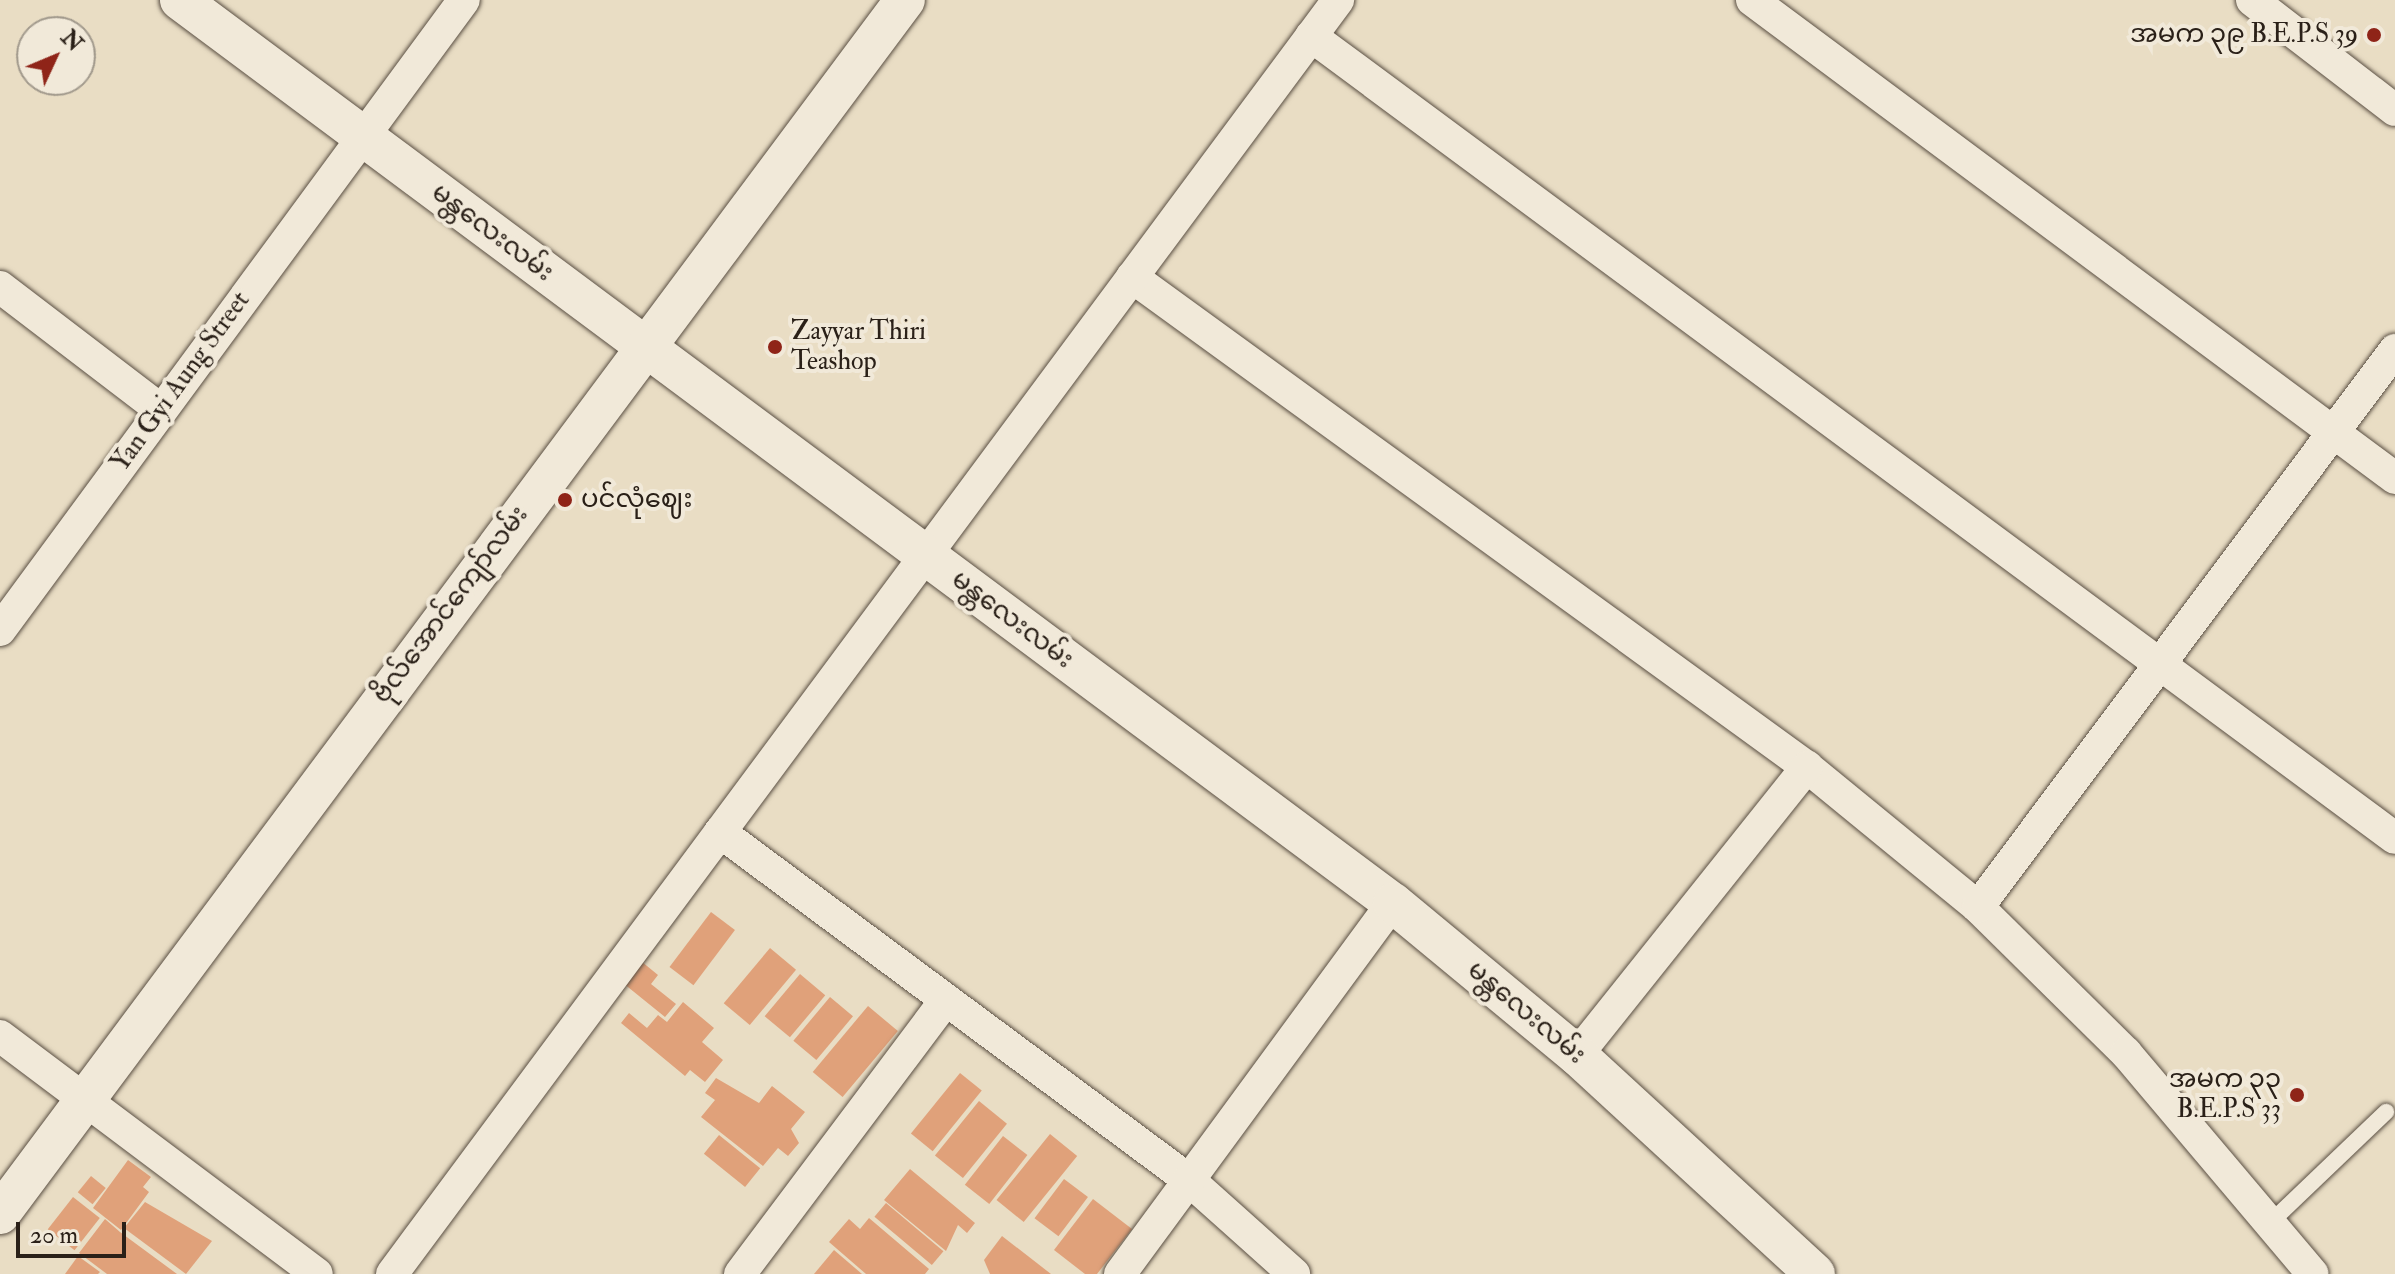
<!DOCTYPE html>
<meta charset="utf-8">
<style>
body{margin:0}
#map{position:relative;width:2395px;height:1274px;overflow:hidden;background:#e9ddc4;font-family:"IM FELL Double Pica","Noto Sans Myanmar",serif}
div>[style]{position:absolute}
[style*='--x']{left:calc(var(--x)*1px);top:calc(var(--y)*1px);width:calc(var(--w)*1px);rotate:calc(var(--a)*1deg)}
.building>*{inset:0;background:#e0a17a;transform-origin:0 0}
.roads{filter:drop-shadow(0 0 2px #5a4f43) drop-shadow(0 0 2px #5a4f43)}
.service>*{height:16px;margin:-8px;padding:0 8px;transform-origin:8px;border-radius:8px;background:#f1e9d9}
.minor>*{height:32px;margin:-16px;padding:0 16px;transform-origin:16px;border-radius:16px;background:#f1e9d9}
.tertiary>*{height:40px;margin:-20px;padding:0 20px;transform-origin:20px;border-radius:20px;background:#f1e9d9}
.dots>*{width:22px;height:22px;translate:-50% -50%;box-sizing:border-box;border:4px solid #f1e9d9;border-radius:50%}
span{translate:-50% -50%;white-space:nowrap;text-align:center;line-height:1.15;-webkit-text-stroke:8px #f1e9d9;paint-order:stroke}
.poi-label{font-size:26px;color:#2a2018}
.right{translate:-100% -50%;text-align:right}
.left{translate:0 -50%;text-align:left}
.street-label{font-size:26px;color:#2a2018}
.north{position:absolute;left:16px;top:16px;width:80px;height:80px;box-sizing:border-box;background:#f1e9d9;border:2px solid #a1998c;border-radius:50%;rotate:46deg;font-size:22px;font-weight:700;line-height:32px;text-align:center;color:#2a2018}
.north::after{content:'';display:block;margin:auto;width:28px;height:36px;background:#8f2418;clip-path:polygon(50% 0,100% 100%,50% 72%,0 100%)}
.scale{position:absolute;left:16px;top:1222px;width:110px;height:36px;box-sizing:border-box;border:4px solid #2a2018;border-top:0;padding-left:10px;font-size:24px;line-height:28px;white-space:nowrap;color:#2a2018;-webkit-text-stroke:6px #f1e9d9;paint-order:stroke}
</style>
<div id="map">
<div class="building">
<i style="left:711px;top:912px;width:30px;height:69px;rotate:37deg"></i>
<i style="left:770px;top:948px;width:34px;height:72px;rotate:40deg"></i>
<i style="clip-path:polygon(636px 957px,658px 975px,651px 984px,676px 1004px,665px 1017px,618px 979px)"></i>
<i style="left:800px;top:974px;width:33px;height:55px;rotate:40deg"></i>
<i style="left:830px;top:997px;width:30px;height:57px;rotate:40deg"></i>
<i style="clip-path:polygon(683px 1002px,714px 1028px,702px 1042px,723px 1060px,705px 1082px,690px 1070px,685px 1076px,621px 1023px,629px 1013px,647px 1028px,658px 1015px,667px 1022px)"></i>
<i style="left:868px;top:1006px;width:39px;height:86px;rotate:40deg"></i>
<i style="left:960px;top:1073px;width:28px;height:78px;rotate:39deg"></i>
<i style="clip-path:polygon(716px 1078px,759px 1103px,772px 1086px,805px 1112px,791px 1129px,799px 1143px,788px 1156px,778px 1148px,763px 1166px,701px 1117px,715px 1100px,705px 1093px)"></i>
<i style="left:979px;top:1101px;width:36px;height:70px;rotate:39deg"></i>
<i style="left:1050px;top:1134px;width:35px;height:85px;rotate:39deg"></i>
<i style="left:719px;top:1135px;width:53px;height:24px;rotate:39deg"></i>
<i style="left:1003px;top:1136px;width:31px;height:62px;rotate:38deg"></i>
<i style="clip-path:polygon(128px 1160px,151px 1177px,143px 1187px,149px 1192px,121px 1230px,93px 1208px)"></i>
<i style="clip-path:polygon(910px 1169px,975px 1223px,967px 1233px,958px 1225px,946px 1251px,884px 1200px)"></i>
<i style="left:91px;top:1176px;width:19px;height:21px;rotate:39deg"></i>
<i style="left:1064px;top:1179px;width:30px;height:49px;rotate:37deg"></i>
<i style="left:73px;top:1197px;width:34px;height:41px;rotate:38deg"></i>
<i style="clip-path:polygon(1093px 1199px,1132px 1229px,1097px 1274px,1085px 1274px,1054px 1250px)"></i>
<i style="clip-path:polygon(145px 1202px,212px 1241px,186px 1274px,124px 1228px)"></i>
<i style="left:886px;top:1203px;width:75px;height:18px;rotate:40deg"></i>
<i style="clip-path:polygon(869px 1218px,929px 1269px,925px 1274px,866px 1274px,829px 1242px,849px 1219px,860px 1229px)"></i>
<i style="clip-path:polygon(105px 1219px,120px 1232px,177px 1274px,107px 1274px,79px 1253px)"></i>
<i style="clip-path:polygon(1002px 1236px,1051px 1274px,990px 1274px,984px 1260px)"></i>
<i style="clip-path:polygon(834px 1250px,862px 1274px,814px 1274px)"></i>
<i style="clip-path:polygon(78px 1256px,100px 1272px,98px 1274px,65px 1274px)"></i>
</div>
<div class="roads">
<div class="service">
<i style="--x:2272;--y:1221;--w:158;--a:-43.7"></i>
</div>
<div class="minor">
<i style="--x:1752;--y:0;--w:801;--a:36.63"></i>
<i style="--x:2252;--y:0;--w:180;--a:37.6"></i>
<i style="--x:1311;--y:36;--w:1348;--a:36.5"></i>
<i style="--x:1132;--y:277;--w:834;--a:35.98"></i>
<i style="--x:1807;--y:767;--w:221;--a:39.3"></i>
<i style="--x:1978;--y:907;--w:208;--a:44.6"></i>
<i style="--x:2126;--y:1053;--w:289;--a:49.8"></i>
<i style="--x:0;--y:287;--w:203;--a:37.4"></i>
<i style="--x:0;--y:630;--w:782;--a:-53.63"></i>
<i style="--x:720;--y:832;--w:584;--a:36.58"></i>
<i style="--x:1189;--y:1180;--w:141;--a:41.8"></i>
<i style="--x:1978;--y:907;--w:696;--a:-53.18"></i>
<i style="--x:0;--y:1036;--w:396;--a:36.9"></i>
<i style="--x:1577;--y:1055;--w:369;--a:-51.4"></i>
<i style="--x:392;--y:1274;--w:1587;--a:-53.4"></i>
<i style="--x:740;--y:1274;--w:343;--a:-53.1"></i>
<i style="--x:1120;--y:1274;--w:461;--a:-53.7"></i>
</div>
<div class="tertiary">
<i style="--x:180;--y:0;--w:1512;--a:36.67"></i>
<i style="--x:1393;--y:903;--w:239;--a:39.6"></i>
<i style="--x:1577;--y:1055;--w:323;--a:42.6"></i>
<i style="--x:0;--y:1214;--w:1514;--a:-53.3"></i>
</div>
</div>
<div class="dots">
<i style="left:2374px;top:35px;background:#8f2418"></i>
<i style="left:775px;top:347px;background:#8f2418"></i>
<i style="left:565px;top:500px;background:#8f2418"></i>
<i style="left:2297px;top:1095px;background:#8f2418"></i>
</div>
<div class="poi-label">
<span class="right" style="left:2358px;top:35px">အမက ၃၉ B.E.P.S 39</span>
<span class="left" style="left:791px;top:347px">Zayyar Thiri<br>Teashop</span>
<span class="left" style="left:581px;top:500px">ပင်လုံဈေး</span>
<span class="right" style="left:2281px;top:1095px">အမက ၃၃<br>B.E.P.S 33</span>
</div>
<div class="street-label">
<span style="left:492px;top:233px;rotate:37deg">မန္တလေးလမ်း</span>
<span style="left:181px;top:382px;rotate:-54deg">Yan Gyi Aung Street</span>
<span style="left:451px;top:605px;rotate:-53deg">ဗိုလ်အောင်ကျော်လမ်း</span>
<span style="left:1012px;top:620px;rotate:37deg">မန္တလေးလမ်း</span>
<span style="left:1526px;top:1013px;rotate:40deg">မန္တလေးလမ်း</span>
</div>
<div class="north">N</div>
<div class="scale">20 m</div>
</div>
